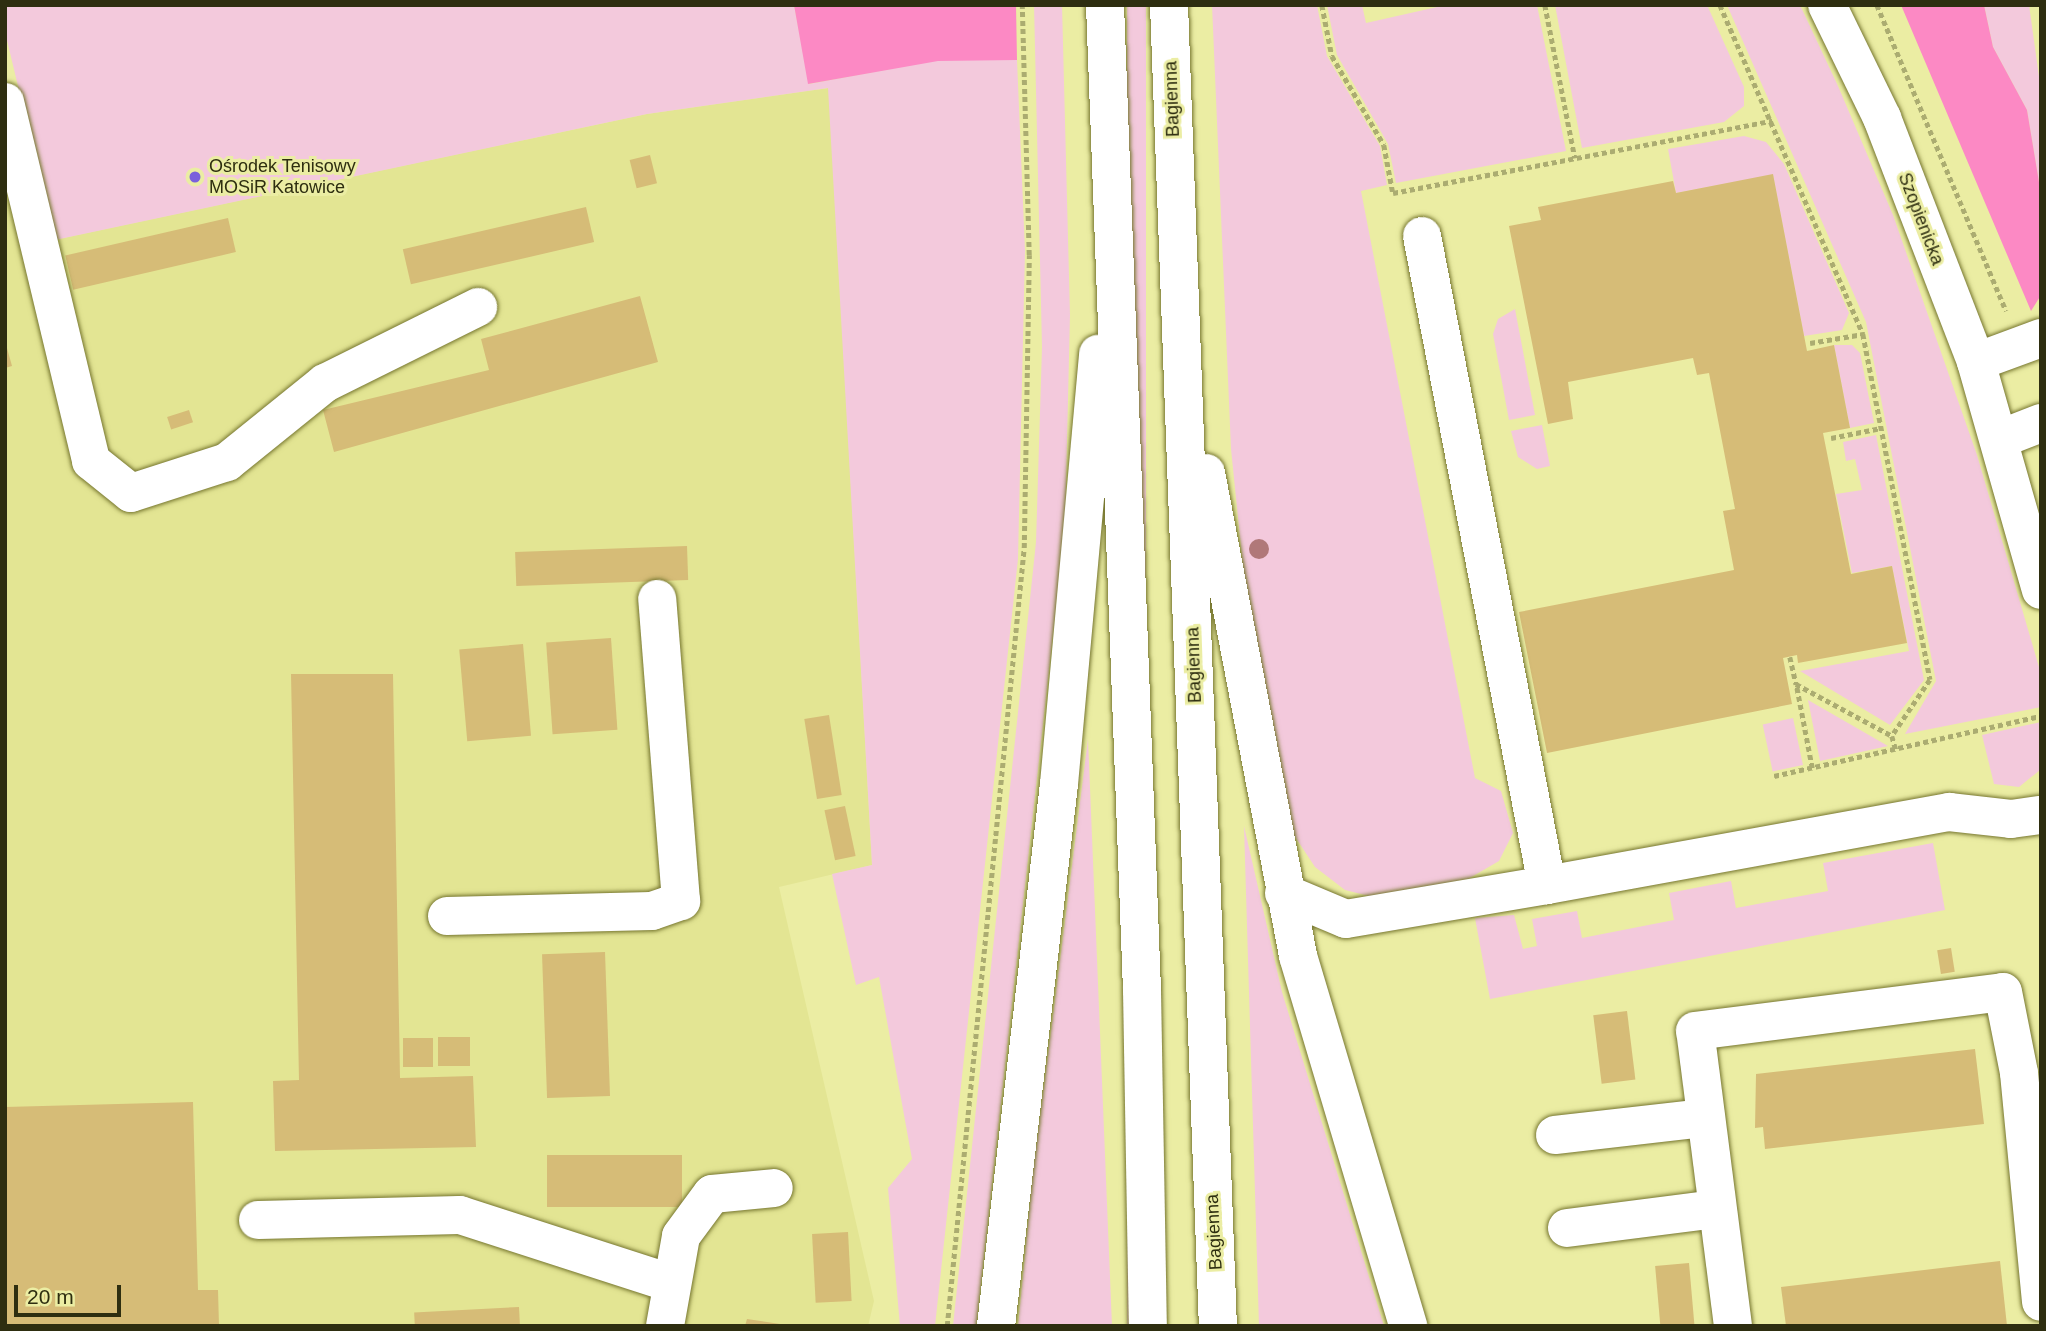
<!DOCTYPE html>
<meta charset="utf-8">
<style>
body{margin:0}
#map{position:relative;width:2046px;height:1331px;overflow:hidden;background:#ebeda3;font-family:Arial,sans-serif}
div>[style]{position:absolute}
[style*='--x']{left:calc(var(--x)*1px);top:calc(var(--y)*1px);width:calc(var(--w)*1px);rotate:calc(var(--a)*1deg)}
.built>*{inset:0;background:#e3e593}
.green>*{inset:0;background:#f3c9dc;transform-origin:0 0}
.forest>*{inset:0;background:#fc89c4}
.building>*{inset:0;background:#d6bc77;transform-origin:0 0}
.path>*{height:4.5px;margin-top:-2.25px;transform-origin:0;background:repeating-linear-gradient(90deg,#abac71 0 5px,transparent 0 8.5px)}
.roads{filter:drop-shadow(0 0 2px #76762f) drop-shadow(0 0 2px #76762f)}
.minor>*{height:38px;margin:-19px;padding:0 19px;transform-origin:19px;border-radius:19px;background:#fff}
.major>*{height:38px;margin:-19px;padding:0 19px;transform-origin:19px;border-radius:19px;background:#fff}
.trees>*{width:20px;height:20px;margin:-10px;border-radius:50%;background:#b07879}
.dots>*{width:19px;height:19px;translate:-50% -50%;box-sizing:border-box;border:4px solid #ebeda3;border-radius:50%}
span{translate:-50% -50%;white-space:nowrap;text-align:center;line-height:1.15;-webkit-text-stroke:6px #ebeda3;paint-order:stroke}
.street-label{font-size:18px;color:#2e2e10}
.poi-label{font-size:18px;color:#2e2e10}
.left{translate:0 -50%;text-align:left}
.frame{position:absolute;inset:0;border:7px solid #2e2e10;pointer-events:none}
.scale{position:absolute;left:14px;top:1285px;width:107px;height:32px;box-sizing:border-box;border:4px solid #2e2e10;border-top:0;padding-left:9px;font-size:21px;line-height:24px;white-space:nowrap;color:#2e2e10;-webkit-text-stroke:5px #ebeda3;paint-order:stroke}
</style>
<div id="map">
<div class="built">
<i style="clip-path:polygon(829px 88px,872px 865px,779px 887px,874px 1301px,868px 1326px,5px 1326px,5px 177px,21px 247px,647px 114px)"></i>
</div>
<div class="green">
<i style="clip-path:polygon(5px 5px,794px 5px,809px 84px,938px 60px,1017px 60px,1025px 251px,1018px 559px,935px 1326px,900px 1326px,888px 1188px,912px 1159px,879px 977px,856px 985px,832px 874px,872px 865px,828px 88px,647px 114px,55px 240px,5px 32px)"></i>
<i style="clip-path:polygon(1034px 5px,1062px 5px,1070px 315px,1065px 526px,977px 1318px,976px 1326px,953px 1326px,1036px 542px,1042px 347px)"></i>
<i style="left:1127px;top:5px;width:19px;height:1322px"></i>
<i style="clip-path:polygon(1212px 5px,1317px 5px,1327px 56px,1380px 146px,1387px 185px,1361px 191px,1475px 778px,1501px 791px,1513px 833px,1499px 861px,1468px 879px,1373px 897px,1345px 890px,1315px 867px,1282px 817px,1246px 596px,1231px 449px)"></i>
<i style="clip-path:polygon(1327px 5px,1362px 5px,1366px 23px,1446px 5px,1537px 5px,1566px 151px,1396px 183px,1388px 144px,1337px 55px)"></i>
<i style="clip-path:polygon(1555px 5px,1707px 5px,1744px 87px,1744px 106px,1724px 122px,1582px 148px)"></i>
<i style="clip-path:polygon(1727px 5px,1800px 5px,1838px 86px,1893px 215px,1977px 455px,2041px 674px,2041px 707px,1905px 734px,1936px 681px,1866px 322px)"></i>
<i style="clip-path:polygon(1984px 5px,2029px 5px,2041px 91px,2041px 194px,2027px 110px,1993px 47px)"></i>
<i style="clip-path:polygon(1744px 136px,1766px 142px,1784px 164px,1849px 313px,1842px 330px,1804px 336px,1773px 175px,1676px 193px,1668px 149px)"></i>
<i style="clip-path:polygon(1515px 309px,1535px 415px,1509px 420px,1493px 334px,1498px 319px)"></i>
<i style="clip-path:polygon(1834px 345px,1852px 345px,1860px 353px,1874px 423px,1850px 428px)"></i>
<i style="clip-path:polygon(1542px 425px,1550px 466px,1537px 469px,1518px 457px,1511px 431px)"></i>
<i style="clip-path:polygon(1876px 435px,1924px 680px,1890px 725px,1800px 671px,1909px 651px,1892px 566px,1852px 573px,1836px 494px,1862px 490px,1855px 459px,1846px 461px,1843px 442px)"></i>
<i style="clip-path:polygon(1808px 700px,1888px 746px,1820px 761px)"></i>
<i style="left:1793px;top:718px;width:48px;height:31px;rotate:78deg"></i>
<i style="clip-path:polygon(2041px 722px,2040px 770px,2019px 787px,1994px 784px,1982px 735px)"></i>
<i style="clip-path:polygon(1088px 739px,1112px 1326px,1018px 1326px,1033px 1174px)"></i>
<i style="clip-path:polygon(1244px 826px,1282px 992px,1384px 1326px,1259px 1326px)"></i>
<i style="clip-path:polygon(1933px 843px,1945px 910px,1490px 999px,1475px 918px,1514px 915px,1523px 949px,1537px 946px,1532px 919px,1577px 911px,1582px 938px,1674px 920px,1669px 893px,1731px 881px,1736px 908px,1828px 891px,1823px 863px)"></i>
</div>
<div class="forest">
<i style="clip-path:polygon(794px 5px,1016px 5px,1017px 60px,938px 61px,808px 84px)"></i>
<i style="clip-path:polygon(1901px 5px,1984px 5px,1993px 47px,2027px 110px,2041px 194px,2041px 295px,2031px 311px)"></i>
</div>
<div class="building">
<i style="left:650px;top:155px;width:29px;height:21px;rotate:76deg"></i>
<i style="clip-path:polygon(1773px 174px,1807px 351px,1834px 345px,1850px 428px,1823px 433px,1851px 574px,1892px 566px,1907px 643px,1798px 663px,1797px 655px,1783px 658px,1792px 704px,1547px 753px,1519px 612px,1734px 570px,1723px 511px,1735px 509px,1709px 373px,1697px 375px,1693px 358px,1568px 382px,1573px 419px,1548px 424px,1509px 226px,1541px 220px,1538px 207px,1673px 181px,1676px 193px)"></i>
<i style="left:586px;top:207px;width:36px;height:188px;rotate:77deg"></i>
<i style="left:228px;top:218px;width:35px;height:167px;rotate:77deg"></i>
<i style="clip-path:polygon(640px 296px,658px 362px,334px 452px,323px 410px,489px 370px,481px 339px)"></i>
<i style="clip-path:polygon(5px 341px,12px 366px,5px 368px)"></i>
<i style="left:189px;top:410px;width:13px;height:23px;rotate:72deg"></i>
<i style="left:687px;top:546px;width:34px;height:172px;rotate:88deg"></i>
<i style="left:611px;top:638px;width:92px;height:65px;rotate:86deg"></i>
<i style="left:523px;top:644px;width:92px;height:64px;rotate:85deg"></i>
<i style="clip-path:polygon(291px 674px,393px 674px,400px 1078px,473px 1076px,476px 1147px,275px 1151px,273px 1081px,299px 1080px)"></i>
<i style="left:829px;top:715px;width:81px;height:25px;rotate:81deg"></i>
<i style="left:845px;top:806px;width:51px;height:21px;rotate:78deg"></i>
<i style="left:1951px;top:948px;width:24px;height:14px;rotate:81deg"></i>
<i style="left:605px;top:952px;width:144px;height:63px;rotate:88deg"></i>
<i style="left:1627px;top:1011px;width:69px;height:34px;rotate:83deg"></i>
<i style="left:470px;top:1037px;width:29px;height:32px;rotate:90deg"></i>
<i style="left:403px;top:1038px;width:30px;height:29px"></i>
<i style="clip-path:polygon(1975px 1049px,1984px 1124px,1765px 1149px,1763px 1127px,1755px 1128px,1756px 1074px)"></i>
<i style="clip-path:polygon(193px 1102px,198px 1290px,218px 1290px,219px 1326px,5px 1326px,5px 1107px)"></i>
<i style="left:682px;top:1155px;width:52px;height:135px;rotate:90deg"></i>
<i style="left:848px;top:1232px;width:69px;height:36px;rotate:87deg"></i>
<i style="clip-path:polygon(2000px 1261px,2007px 1326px,1786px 1326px,1781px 1287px)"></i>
<i style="left:1689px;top:1263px;width:63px;height:34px;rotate:85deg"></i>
<i style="left:519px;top:1307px;width:19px;height:105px;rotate:87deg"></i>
<i style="clip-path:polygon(747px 1319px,780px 1324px,780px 1326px,745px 1326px)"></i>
</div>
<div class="path">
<i style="--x:1322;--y:5;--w:52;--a:78.9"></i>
<i style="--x:1332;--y:56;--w:103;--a:59.7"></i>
<i style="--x:1384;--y:145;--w:49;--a:79.4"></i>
<i style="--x:1393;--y:193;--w:386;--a:-10.8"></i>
<i style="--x:1545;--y:5;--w:156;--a:78.9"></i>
<i style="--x:1720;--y:5;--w:359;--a:66.5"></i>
<i style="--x:1863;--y:334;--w:352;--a:79"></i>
<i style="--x:1930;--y:680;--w:68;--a:124.2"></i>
<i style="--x:1892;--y:736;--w:15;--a:74"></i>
<i style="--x:1877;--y:5;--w:332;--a:67.1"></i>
<i style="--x:1810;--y:343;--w:54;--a:-9.6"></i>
<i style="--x:1831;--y:438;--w:51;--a:-11.3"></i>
<i style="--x:1790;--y:657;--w:28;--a:77"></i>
<i style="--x:1812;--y:768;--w:86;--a:-100.8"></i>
<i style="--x:1796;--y:684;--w:109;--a:28.4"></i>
<i style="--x:1774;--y:776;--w:274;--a:-12.7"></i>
<i style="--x:947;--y:1326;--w:782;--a:-84.35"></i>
<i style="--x:1024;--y:548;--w:293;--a:-89"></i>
<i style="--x:1029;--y:255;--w:250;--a:-91.6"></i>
</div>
<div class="roads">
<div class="minor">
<i style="--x:1827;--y:5;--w:126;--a:64"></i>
<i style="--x:1882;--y:118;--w:261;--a:68.9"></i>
<i style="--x:1976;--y:362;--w:237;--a:74.1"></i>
<i style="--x:5;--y:102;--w:369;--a:76.5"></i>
<i style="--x:91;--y:461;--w:51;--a:38.7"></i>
<i style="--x:131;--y:493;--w:101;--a:-17.9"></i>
<i style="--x:227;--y:462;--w:126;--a:-38.9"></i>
<i style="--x:325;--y:383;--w:171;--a:-26.4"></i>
<i style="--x:1422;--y:236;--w:661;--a:79.1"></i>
<i style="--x:1547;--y:885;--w:409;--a:-10.3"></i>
<i style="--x:1949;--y:812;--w:62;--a:6.4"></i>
<i style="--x:2011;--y:819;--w:30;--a:-8"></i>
<i style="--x:1976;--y:362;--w:69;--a:-20.3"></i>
<i style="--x:2000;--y:439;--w:44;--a:-21.3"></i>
<i style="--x:1284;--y:893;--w:67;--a:22.8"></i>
<i style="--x:1346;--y:919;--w:204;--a:-9.6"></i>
<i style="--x:447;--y:916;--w:205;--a:-1.4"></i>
<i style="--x:652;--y:911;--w:31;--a:-19"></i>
<i style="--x:681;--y:901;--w:303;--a:-94.5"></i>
<i style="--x:1555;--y:1135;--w:151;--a:-6.5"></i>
<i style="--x:258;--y:1220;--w:202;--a:-1.4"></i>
<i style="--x:460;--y:1215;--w:222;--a:17.9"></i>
<i style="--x:1567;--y:1228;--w:149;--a:-7.3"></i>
<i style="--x:665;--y:1326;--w:91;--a:-79.9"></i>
<i style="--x:681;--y:1236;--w:52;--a:-53.6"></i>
<i style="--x:712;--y:1194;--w:62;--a:-5.5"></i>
<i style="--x:1733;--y:1326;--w:297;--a:-97.3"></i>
<i style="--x:1695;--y:1031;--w:310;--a:-7.2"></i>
<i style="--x:2003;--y:992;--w:83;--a:78.8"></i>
<i style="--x:2019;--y:1073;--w:230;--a:84.5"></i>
</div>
<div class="major">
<i style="--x:1105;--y:5;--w:986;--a:87.85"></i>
<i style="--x:1142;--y:990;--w:336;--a:89"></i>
<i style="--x:1169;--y:5;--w:1322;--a:87.88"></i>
<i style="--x:1206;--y:473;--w:492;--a:79.2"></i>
<i style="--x:1298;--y:956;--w:386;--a:73.4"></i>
<i style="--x:996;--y:1326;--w:546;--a:-83.37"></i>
<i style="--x:1059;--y:784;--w:432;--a:-84.8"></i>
</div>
</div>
<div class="trees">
<i style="left:1259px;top:549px"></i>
</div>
<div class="dots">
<i style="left:195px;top:177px;background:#7a61dc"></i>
</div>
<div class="street-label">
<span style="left:1172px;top:99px;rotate:-92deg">Bagienna</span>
<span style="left:1921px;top:219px;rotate:69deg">Szopienicka</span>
<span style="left:1194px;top:665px;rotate:-92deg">Bagienna</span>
<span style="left:1214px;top:1232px;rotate:-93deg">Bagienna</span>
</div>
<div class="poi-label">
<span class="left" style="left:209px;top:177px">Ośrodek Tenisowy<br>MOSiR Katowice</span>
</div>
<div class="frame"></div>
<div class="scale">20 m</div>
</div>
